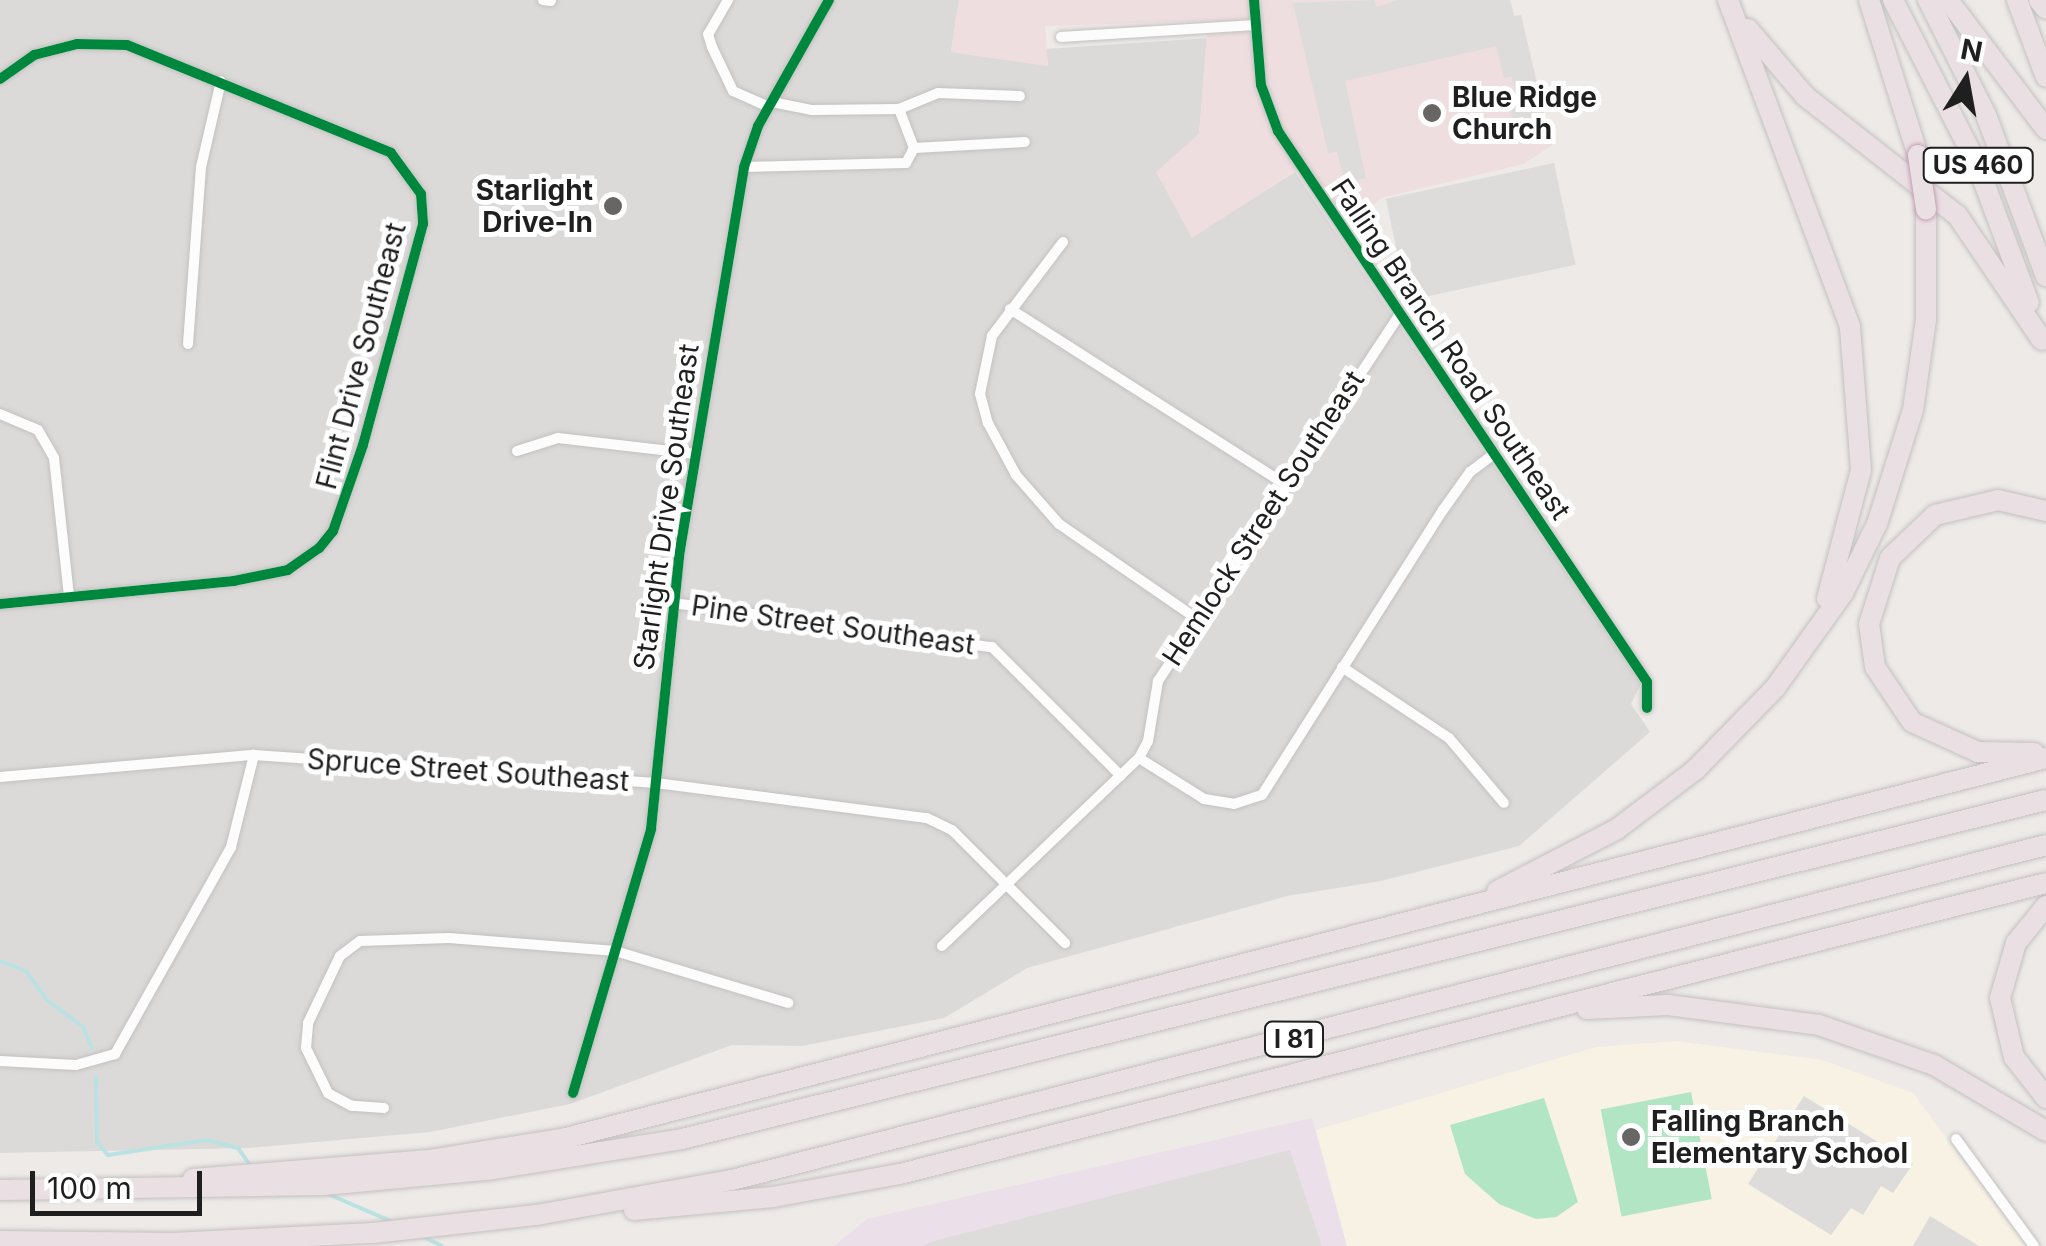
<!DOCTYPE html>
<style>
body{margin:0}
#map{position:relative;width:2046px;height:1246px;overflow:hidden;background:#edeae8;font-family:Inter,sans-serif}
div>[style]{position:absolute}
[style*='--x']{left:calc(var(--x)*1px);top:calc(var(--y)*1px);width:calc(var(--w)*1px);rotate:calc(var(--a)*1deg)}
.residential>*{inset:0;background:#dcdad9}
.commercial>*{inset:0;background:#efdee0}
.industrial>*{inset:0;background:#ebe0e9}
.education>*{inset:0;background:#f7f2e3}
.pitch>*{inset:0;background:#b2e5c4;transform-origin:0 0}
.parking>*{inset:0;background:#dddcdb;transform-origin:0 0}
.stream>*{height:4px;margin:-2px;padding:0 2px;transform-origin:2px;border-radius:2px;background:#bbe2e2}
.roads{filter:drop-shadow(0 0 2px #c3c1c0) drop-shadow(0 0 2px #c3c1c0)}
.street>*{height:10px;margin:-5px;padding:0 5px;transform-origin:5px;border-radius:5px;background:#fcfcfc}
.highway>*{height:20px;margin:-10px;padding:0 10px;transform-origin:10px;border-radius:10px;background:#eadfe3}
.bridges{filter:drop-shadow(0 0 2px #c39eb2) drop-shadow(0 0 2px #c39eb2)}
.highway-bridge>*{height:20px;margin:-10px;padding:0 10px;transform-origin:10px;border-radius:10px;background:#eadfe3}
.cycleway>*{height:10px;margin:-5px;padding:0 5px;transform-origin:5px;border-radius:5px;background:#00873e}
.dots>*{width:28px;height:28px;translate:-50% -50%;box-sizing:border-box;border:5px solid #fff;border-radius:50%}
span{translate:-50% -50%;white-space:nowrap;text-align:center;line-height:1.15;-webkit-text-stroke:10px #fff;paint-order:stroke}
.shield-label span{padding:2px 8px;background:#fff;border:2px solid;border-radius:8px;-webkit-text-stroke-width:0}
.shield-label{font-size:25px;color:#1f1f1f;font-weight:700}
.poi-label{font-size:28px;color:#1f1f1f;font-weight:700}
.left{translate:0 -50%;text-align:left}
.right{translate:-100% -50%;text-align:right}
.street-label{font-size:28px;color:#1f1f1f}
.north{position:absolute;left:1916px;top:30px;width:100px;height:100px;-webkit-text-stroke:8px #fff;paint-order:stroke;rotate:11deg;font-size:28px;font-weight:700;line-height:40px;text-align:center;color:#1f1f1f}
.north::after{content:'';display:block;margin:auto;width:35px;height:45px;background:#1f1f1f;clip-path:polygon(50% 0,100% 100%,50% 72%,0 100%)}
.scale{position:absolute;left:30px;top:1171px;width:172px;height:45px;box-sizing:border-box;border:5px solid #1f1f1f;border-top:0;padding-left:12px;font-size:30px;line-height:35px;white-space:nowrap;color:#1f1f1f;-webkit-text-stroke:8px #fff;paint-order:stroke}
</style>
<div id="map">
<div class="residential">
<i style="clip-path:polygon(0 0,959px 0,951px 52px,1048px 65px,1046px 49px,1208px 38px,1199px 134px,1183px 154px,1191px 237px,1295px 172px,1641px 684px,1631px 704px,1650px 732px,1519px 846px,1381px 881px,1287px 896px,1027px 968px,944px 1018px,802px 1046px,732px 1045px,570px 1104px,430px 1132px,248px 1148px,0 1153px)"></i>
</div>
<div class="commercial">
<i style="clip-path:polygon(959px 0,1510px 0,1514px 16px,1521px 15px,1552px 145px,1524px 164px,1381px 198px,1348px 228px,1305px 165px,1192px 238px,1156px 172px,1199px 134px,1208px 21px,1045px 26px,1048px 66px,951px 52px)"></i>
</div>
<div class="industrial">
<i style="clip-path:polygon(1312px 1118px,1347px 1246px,834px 1246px,867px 1219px)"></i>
</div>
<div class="education">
<i style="clip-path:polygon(1676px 1041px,1823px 1060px,1913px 1093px,2026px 1246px,1347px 1246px,1316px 1130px,1596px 1047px)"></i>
</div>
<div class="pitch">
<i style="left:1691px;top:1092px;width:109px;height:92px;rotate:79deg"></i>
<i style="clip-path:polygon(1544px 1098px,1578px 1202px,1556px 1217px,1536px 1219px,1499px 1204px,1465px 1174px,1450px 1125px)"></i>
</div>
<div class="parking">
<i style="clip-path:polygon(1374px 0,1377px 7px,1397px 0,1510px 0,1514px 16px,1521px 15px,1549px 136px,1523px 142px,1515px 130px,1507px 94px,1515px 91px,1512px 77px,1504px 78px,1496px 46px,1345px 81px,1366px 178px,1345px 183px,1337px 152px,1328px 153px,1293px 3px)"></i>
<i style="left:1554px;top:163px;width:104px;height:172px;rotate:78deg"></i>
<i style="clip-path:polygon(1804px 1096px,1913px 1164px,1893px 1193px,1881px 1186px,1863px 1215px,1851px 1208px,1831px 1235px,1748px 1184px)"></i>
<i style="clip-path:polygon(1290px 1150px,1322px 1246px,924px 1246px,930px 1242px)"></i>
<i style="clip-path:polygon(1930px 1216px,1979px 1246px,1913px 1246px)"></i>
</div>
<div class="stream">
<i style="--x:0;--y:961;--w:28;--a:21"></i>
<i style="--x:26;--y:971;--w:36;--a:54"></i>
<i style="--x:47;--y:1000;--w:45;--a:36.9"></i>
<i style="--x:83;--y:1027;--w:23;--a:67"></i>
<i style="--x:96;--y:1077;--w:65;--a:89.1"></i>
<i style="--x:97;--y:1142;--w:17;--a:50"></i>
<i style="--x:108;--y:1155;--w:99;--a:-8.7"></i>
<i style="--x:206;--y:1140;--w:33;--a:14"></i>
<i style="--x:238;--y:1148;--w:21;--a:55"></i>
<i style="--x:328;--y:1194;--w:71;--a:23.3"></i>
<i style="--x:424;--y:1237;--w:20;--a:27"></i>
</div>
<div class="roads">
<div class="street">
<i style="--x:543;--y:0;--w:8;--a:7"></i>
<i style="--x:728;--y:0;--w:39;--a:120"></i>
<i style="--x:708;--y:34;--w:14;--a:73"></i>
<i style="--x:712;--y:47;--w:49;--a:64.5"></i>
<i style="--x:733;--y:91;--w:39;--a:24"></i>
<i style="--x:1254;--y:0;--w:85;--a:85.3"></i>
<i style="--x:1261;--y:85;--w:49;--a:69.7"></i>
<i style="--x:1278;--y:131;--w:663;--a:56.19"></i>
<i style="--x:1647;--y:682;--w:26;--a:90"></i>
<i style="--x:1061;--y:37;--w:194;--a:-3.5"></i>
<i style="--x:0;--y:79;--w:42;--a:-35.2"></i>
<i style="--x:34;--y:55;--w:44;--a:-14.3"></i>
<i style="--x:77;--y:44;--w:50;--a:1.1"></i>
<i style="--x:127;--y:45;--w:285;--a:22.2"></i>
<i style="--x:391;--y:153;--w:51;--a:53.8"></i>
<i style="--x:421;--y:194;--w:30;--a:86"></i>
<i style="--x:423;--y:224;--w:229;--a:105.2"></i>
<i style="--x:363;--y:445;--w:91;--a:109.2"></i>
<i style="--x:333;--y:531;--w:22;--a:129"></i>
<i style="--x:319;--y:548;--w:38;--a:145"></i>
<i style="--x:288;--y:570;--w:55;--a:168.5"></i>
<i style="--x:234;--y:581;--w:235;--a:174.4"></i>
<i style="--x:772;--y:102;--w:41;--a:11.3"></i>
<i style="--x:812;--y:110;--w:87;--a:-0.7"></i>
<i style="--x:899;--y:109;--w:42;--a:-22.3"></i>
<i style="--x:938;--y:93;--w:82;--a:2.1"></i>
<i style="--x:899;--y:109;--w:42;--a:69"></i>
<i style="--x:744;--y:167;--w:162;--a:-1.4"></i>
<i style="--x:906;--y:163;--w:17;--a:-62"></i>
<i style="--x:914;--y:148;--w:111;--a:-3.1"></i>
<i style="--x:1063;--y:242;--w:118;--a:127.1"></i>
<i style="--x:992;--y:336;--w:59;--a:101.7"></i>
<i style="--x:980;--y:394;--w:30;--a:75"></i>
<i style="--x:988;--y:423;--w:59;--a:61.7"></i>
<i style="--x:1016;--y:475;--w:65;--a:48.7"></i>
<i style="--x:1059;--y:524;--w:166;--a:34.5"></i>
<i style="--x:1010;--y:309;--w:324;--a:32.5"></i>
<i style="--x:188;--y:344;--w:177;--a:-85.8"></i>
<i style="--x:201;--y:167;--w:88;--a:-76.9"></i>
<i style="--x:0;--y:414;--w:41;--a:22.8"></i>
<i style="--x:38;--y:430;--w:32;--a:60"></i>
<i style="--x:54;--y:458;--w:140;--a:83.8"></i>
<i style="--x:517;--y:451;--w:43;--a:-17.6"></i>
<i style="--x:558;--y:438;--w:139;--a:6.6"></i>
<i style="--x:673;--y:603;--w:322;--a:7.9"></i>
<i style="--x:992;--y:647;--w:182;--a:45"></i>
<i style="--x:1342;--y:667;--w:128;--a:33.6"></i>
<i style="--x:1449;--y:738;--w:85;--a:49.8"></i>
<i style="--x:1139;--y:758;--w:77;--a:32.2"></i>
<i style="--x:1204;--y:799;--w:30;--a:9"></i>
<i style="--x:1234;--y:804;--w:29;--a:-18"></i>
<i style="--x:1262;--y:795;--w:338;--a:-57.6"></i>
<i style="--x:1443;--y:510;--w:47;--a:-54.6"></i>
<i style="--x:1470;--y:472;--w:30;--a:-37"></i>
<i style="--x:0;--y:777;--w:255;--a:-5"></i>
<i style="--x:254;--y:755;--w:403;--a:4"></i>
<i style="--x:656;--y:783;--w:273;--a:7.4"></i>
<i style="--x:927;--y:818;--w:28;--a:26"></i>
<i style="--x:952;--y:830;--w:160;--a:45"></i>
<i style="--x:942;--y:946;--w:272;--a:-43.7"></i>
<i style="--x:1139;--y:758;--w:19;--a:-62"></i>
<i style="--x:1148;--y:741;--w:61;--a:-80.5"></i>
<i style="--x:1158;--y:681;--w:440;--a:-56.6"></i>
<i style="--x:0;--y:1061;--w:76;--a:3"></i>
<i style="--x:76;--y:1065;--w:41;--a:-15.8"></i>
<i style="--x:115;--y:1054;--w:237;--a:-60.7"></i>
<i style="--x:231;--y:847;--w:95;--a:-76"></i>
<i style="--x:573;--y:1093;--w:275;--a:-73.5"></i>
<i style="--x:651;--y:829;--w:281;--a:-84.1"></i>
<i style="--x:680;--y:550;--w:388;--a:-80.5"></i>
<i style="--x:744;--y:167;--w:43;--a:-71.1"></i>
<i style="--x:758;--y:126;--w:145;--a:-60.6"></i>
<i style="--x:384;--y:1108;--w:32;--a:-176"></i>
<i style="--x:352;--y:1106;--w:27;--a:-152"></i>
<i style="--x:328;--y:1093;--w:50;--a:-116.1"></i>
<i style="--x:306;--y:1048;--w:25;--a:-85"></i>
<i style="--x:308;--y:1023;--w:74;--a:-64.5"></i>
<i style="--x:340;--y:956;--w:25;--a:-37"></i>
<i style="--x:360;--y:941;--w:89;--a:-1.9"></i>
<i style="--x:449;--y:938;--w:167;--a:4.5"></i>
<i style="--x:615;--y:951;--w:181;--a:16.7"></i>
<i style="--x:1956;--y:1139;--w:132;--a:53.9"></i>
</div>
<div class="highway">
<i style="--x:1728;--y:0;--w:349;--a:69.5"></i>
<i style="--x:1850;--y:327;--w:143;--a:85.6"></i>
<i style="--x:1861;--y:470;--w:133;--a:104.8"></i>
<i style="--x:1869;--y:0;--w:163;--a:72.5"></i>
<i style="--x:1893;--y:0;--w:184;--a:62.9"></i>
<i style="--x:1977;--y:164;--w:148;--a:69.5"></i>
<i style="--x:1928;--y:0;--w:129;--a:63.2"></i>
<i style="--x:1986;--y:115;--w:172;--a:69.6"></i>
<i style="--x:1948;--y:0;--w:162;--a:52.8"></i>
<i style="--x:2017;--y:0;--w:82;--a:69.4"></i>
<i style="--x:2039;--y:0;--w:11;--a:52"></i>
<i style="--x:1748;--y:29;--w:88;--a:49.6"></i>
<i style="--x:1805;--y:96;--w:193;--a:38.1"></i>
<i style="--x:1957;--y:215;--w:151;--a:55.8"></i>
<i style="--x:2034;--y:753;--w:56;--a:-179"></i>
<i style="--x:1978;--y:752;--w:72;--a:-155.6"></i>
<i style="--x:1912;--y:722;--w:66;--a:-123.9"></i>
<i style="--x:1875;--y:667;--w:43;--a:-97.9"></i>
<i style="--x:1869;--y:624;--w:69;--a:-72.3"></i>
<i style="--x:1890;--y:558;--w:62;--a:-43.7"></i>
<i style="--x:1935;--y:515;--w:65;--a:-13.4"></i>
<i style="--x:1998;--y:500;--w:49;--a:12.9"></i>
<i style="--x:1497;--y:891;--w:135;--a:-27.3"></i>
<i style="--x:1617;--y:829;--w:98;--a:-37.1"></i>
<i style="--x:1695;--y:770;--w:115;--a:-45.7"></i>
<i style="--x:1775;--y:688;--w:117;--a:-54.4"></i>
<i style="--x:1843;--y:593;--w:77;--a:-63.8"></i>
<i style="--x:1877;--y:524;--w:120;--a:-72.5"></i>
<i style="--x:1913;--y:410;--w:91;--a:-81.8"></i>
<i style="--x:1926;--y:320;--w:111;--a:-90"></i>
<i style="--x:2046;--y:906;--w:48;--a:129"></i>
<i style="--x:2016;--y:943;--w:57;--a:106.2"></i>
<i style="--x:2000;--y:998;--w:61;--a:76.7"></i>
<i style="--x:2014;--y:1057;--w:52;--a:52"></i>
<i style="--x:1587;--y:1009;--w:81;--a:-2.8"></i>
<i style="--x:1668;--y:1005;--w:152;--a:7.5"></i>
<i style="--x:1819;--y:1025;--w:122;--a:19.2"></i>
<i style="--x:1934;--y:1065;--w:130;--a:30.5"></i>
<i style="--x:193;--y:1179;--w:237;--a:-4.6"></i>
<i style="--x:429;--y:1160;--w:139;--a:-9.1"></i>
<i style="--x:566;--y:1138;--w:1528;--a:-14.4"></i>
<i style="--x:0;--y:1190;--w:324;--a:-0.9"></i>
<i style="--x:324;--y:1185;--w:164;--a:-5.3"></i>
<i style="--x:487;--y:1170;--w:197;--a:-9"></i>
<i style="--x:682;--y:1139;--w:1405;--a:-13.96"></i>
<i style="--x:634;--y:1210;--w:140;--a:-5.3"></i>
<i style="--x:773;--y:1197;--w:129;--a:-10.3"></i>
<i style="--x:900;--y:1174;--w:1182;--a:-14.25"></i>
<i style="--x:0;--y:1241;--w:173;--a:0.7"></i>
<i style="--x:173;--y:1243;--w:200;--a:-2.9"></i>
<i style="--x:373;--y:1233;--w:165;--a:-6.3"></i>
<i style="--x:537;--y:1215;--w:198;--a:-10.2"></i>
<i style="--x:732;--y:1180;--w:1356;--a:-14.3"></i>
</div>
</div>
<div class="bridges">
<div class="highway-bridge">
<i style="--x:1918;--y:155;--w:55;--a:81.6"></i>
</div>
</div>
<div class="cycleway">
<i style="--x:1254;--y:0;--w:85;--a:85.3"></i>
<i style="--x:1261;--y:85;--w:49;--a:69.7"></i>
<i style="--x:1278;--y:131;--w:663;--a:56.19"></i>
<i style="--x:1647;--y:682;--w:26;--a:90"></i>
<i style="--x:0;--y:79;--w:42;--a:-35.2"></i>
<i style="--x:34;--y:55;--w:44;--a:-14.3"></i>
<i style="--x:77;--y:44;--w:50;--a:1.1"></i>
<i style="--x:127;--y:45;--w:285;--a:22.2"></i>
<i style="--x:391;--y:153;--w:51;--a:53.8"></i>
<i style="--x:421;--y:194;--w:30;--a:86"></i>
<i style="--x:423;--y:224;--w:229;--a:105.2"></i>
<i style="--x:363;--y:445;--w:91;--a:109.2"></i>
<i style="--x:333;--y:531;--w:22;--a:129"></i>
<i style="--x:319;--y:548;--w:38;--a:145"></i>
<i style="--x:288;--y:570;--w:55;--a:168.5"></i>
<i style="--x:234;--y:581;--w:235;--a:174.4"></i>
<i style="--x:573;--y:1093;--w:275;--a:-73.5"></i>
<i style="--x:651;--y:829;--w:281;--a:-84.1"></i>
<i style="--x:680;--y:550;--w:388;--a:-80.5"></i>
<i style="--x:744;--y:167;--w:43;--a:-71.1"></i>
<i style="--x:758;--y:126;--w:145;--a:-60.6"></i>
</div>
<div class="dots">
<i style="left:1432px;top:113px;background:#676665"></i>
<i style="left:613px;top:206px;background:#676665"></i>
<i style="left:1631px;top:1137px;background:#676665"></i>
</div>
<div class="shield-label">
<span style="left:1978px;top:165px">US 460</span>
<span style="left:1294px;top:1039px">I 81</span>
</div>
<div class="poi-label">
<span class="left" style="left:1452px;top:113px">Blue Ridge<br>Church</span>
<span class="right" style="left:593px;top:206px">Starlight<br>Drive-In</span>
<span class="left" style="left:1651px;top:1137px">Falling Branch<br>Elementary School</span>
</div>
<div class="street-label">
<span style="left:1451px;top:349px;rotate:56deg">Falling Branch Road Southeast</span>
<span style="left:361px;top:356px;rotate:-75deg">Flint Drive Southeast</span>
<span style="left:666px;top:507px;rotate:-82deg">Starlight Drive Southeast</span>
<span style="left:1263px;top:518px;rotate:-57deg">Hemlock Street Southeast</span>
<span style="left:833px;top:625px;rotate:8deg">Pine Street Southeast</span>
<span style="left:468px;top:770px;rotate:4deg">Spruce Street Southeast</span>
</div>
<div class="north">N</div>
<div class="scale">100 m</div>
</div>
